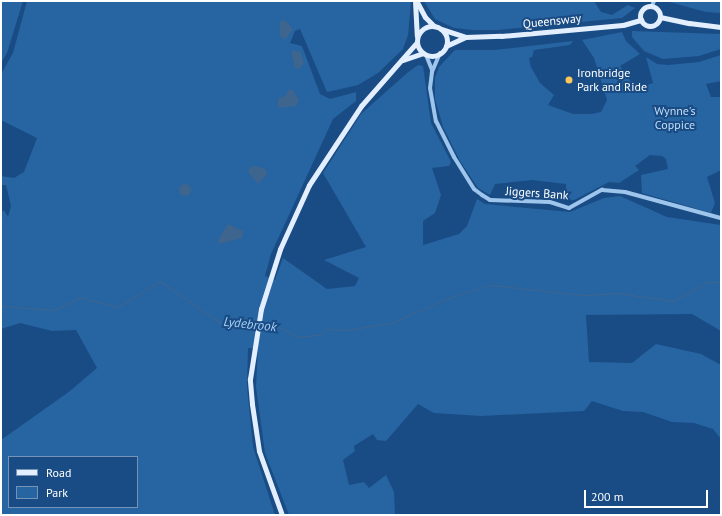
<!DOCTYPE html>
<style>
body{margin:0}
#map{position:relative;width:722px;height:516px;overflow:hidden;background:#194c84;font-family:"PT Sans",sans-serif}
div>[style]{position:absolute}
[style*='--x']{left:calc(var(--x)*1px);top:calc(var(--y)*1px);width:calc(var(--w)*1px);rotate:calc(var(--a)*1deg)}
.green>*{inset:0;background:#2764a2}
.water>*{inset:0;background:#3e658e}
.round{border-radius:50%}
.stream>*{height:1px;margin:-0.5px;padding:0 0.5px;transform-origin:0.5px;border-radius:0.5px;background:#3e658e}
.tertiary>*{height:4px;margin:-2px;padding:0 2px;transform-origin:2px;border-radius:2px;background:#9ec5ec}
.primary>*{height:5px;margin:-2.5px;padding:0 2.5px;transform-origin:2.5px;border-radius:2.5px;background:#e3efff}
.primary>.ring{margin:-2.5px;padding:0;box-sizing:content-box;background:none;border:5px solid #e3efff;border-radius:50%}
.dots>*{width:11px;height:11px;translate:-50% -50%;box-sizing:border-box;border:2px solid #194c84;border-radius:50%}
span{translate:-50% -50%;white-space:nowrap;text-align:center;line-height:1.15;-webkit-text-stroke:4px #194c84;paint-order:stroke}
.street-label{font-size:12px;color:#fff}
.poi-label{font-size:12px;color:#fff}
.left{translate:0 -50%;text-align:left}
.park-label{font-size:12px;color:#c3def9}
.water-label{font-size:13px;color:#a9cff4;font-style:italic}
.frame{position:absolute;inset:0;border:2px solid #fff;pointer-events:none}
.legend{position:absolute;left:8px;top:456px;width:130px;height:52px;box-sizing:border-box;background:#194c84;border:1px solid #7594b5;margin:0;padding:5px 7px;list-style:none;font-size:12px;color:#fff}
.legend li{display:flex;align-items:center;gap:8px;height:20px}
.legend b{width:20px;border:1px solid #7594b5}
.scale{position:absolute;left:584px;top:490px;width:124px;height:18px;box-sizing:border-box;border:2px solid #fff;border-top:0;padding-left:5px;font-size:12px;line-height:14px;white-space:nowrap;color:#fff;-webkit-text-stroke:3px #194c84;paint-order:stroke}
</style>
<div id="map">
<div class="green">
<i style="clip-path:polygon(1px 1px,23px 1px,7px 53px,1px 63px)"></i>
<i style="clip-path:polygon(evenodd,27px 1px,411px 1px,408px 35px,403px 49px,378px 73px,358px 85px,327px 92px,300px 29px,295px 31px,290px 43px,302px 46px,320px 94px,330px 99px,356px 92px,356px 101px,333px 119px,271px 254px,265px 276px,275px 280px,283px 258px,327px 289px,355px 286px,359px 278px,324px 260px,366px 247px,323px 173px,361px 114px,407px 73px,418px 65px,423px 66px,431px 123px,451px 162px,449px 166px,432px 168px,441px 195px,435px 213px,423px 221px,423px 245px,459px 234px,467px 226px,477px 199px,485px 204px,570px 212px,604px 198px,620px 196px,667px 217px,721px 225px,721px 331px,692px 314px,586px 315px,589px 362px,632px 363px,656px 344px,701px 354px,721px 365px,721px 439px,713px 429px,694px 423px,672px 422px,643px 412px,623px 411px,592px 401px,584px 411px,481px 416px,434px 413px,418px 404px,386px 441px,377px 440px,373px 434px,354px 446px,355px 451px,343px 460px,349px 485px,364px 482px,369px 488px,386px 475px,394px 492px,395px 515px,289px 515px,265px 453px,256px 387px,258px 348px,248px 348px,247px 386px,253px 447px,275px 515px,1px 515px,1px 440px,70px 391px,97px 368px,76px 330px,52px 331px,20px 323px,1px 329px,1px 213px,4px 210px,8px 217px,11px 206px,6px 185px,1px 185px,1px 176px,14px 178px,24px 172px,37px 138px,1px 120px,1px 74px,13px 53px,27px 1px,9px 457px,137px 457px,137px 507px,9px 507px,9px 457px)"></i>
<i style="clip-path:polygon(424px 1px,594px 1px,601px 12px,612px 15px,628px 5px,635px 8px,622px 18px,498px 30px,473px 30px,454px 28px,435px 19px)"></i>
<i style="clip-path:polygon(666px 1px,721px 1px,721px 13px,706px 12px)"></i>
<i style="clip-path:polygon(632px 31px,721px 34px,721px 49px,699px 56px,663px 59px,644px 51px,632px 37px)"></i>
<i style="clip-path:polygon(622px 32px,626px 41px,640px 54px,620px 66px,636px 89px,653px 83px,646px 57px,657px 64px,668px 65px,699px 62px,721px 55px,721px 81px,706px 84px,711px 97px,721px 97px,721px 170px,707px 177px,715px 203px,711px 213px,642px 193px,641px 175px,668px 169px,666px 159px,662px 156px,650px 155px,635px 166px,639px 170px,619px 183px,609px 182px,574px 200px,566px 201px,566px 184px,532px 180px,495px 184px,490px 195px,478px 188px,460px 161px,443px 127px,435px 99px,435px 78px,439px 67px,455px 50px,494px 50px,573px 41px,570px 45px,534px 50px,532px 57px,529px 58px,531px 67px,540px 83px,554px 95px,548px 105px,573px 114px,592px 114px,601px 112px,607px 100px,594px 58px,582px 40px)"></i>
</div>
<div class="water">
<i style="clip-path:polygon(285px 20px,293px 29px,285px 40px,280px 35px,280px 21px)"></i>
<i style="clip-path:polygon(291px 51px,300px 51px,304px 63px,299px 69px,295px 68px)"></i>
<i style="clip-path:polygon(289px 89px,294px 91px,299px 101px,296px 106px,278px 108px,278px 99px,286px 95px)"></i>
<i style="clip-path:polygon(256px 166px,265px 169px,267px 174px,258px 184px,248px 172px,250px 167px)"></i>
<i class="round" style="left:179px;top:184px;width:12px;height:12px"></i>
<i style="clip-path:polygon(228px 224px,243px 231px,242px 238px,219px 244px,218px 240px)"></i>
</div>
<div class="stream">
<i style="--x:1;--y:306;--w:54;--a:4.2"></i>
<i style="--x:55;--y:310;--w:27;--a:-28"></i>
<i style="--x:79;--y:297;--w:40;--a:14.4"></i>
<i style="--x:118;--y:307;--w:49;--a:-31.8"></i>
<i style="--x:160;--y:281;--w:75;--a:34.7"></i>
<i style="--x:222;--y:324;--w:35;--a:0"></i>
<i style="--x:260;--y:324;--w:15;--a:4"></i>
<i style="--x:275;--y:325;--w:27;--a:27"></i>
<i style="--x:299;--y:337;--w:23;--a:-7"></i>
<i style="--x:322;--y:334;--w:7;--a:-45"></i>
<i style="--x:327;--y:329;--w:21;--a:3"></i>
<i style="--x:348;--y:330;--w:47;--a:-9.9"></i>
<i style="--x:394;--y:322;--w:54;--a:-24.2"></i>
<i style="--x:443;--y:300;--w:49;--a:-17.7"></i>
<i style="--x:490;--y:285;--w:94;--a:6.1"></i>
<i style="--x:583;--y:295;--w:35;--a:-3"></i>
<i style="--x:618;--y:293;--w:56;--a:8.3"></i>
<i style="--x:673;--y:301;--w:39;--a:-29"></i>
<i style="--x:707;--y:282;--w:14;--a:0"></i>
</div>
<div class="tertiary">
<i style="--x:652;--y:6;--w:5;--a:-68"></i>
<i style="--x:440;--y:53;--w:21;--a:113"></i>
<i style="--x:432;--y:72;--w:16;--a:97"></i>
<i style="--x:430;--y:88;--w:34;--a:80"></i>
<i style="--x:436;--y:121;--w:40;--a:63.4"></i>
<i style="--x:454;--y:157;--w:38;--a:58"></i>
<i style="--x:474;--y:189;--w:10;--a:37"></i>
<i style="--x:482;--y:195;--w:9;--a:32"></i>
<i style="--x:490;--y:200;--w:60;--a:1.9"></i>
<i style="--x:550;--y:202;--w:20;--a:18"></i>
<i style="--x:569;--y:208;--w:38;--a:-29"></i>
<i style="--x:602;--y:190;--w:23;--a:5"></i>
<i style="--x:625;--y:192;--w:99;--a:15.2"></i>
<i style="--x:426;--y:55;--w:16;--a:68"></i>
</div>
<div class="primary">
<i style="--x:415;--y:1;--w:35;--a:87"></i>
<i style="--x:417;--y:2;--w:17;--a:62"></i>
<i style="--x:425;--y:17;--w:13;--a:45"></i>
<i class="ring" style="left:640px;top:6px;width:15px;height:15px"></i>
<i style="--x:660;--y:17;--w:30;--a:12"></i>
<i style="--x:689;--y:23;--w:32;--a:7"></i>
<i class="ring" style="left:417px;top:26px;width:25px;height:25px"></i>
<i style="--x:441;--y:29;--w:25;--a:18"></i>
<i style="--x:465;--y:37;--w:36;--a:-2"></i>
<i style="--x:501;--y:36;--w:122;--a:-5.2"></i>
<i style="--x:623;--y:25;--w:19;--a:-16"></i>
<i style="--x:446;--y:46;--w:21;--a:-25"></i>
<i style="--x:403;--y:60;--w:21;--a:-19"></i>
<i style="--x:282;--y:515;--w:68;--a:-109.8"></i>
<i style="--x:259;--y:451;--w:48;--a:-98.5"></i>
<i style="--x:252;--y:404;--w:25;--a:-95"></i>
<i style="--x:250;--y:379;--w:71;--a:-81.1"></i>
<i style="--x:261;--y:309;--w:63;--a:-72.4"></i>
<i style="--x:280;--y:249;--w:70;--a:-65.6"></i>
<i style="--x:309;--y:185;--w:95;--a:-56.6"></i>
<i style="--x:361;--y:106;--w:85;--a:-48.8"></i>
</div>
<div class="dots">
<i style="left:569px;top:80px;background:#ffc859"></i>
</div>
<div class="street-label">
<span style="left:552px;top:21px;rotate:-6deg">Queensway</span>
<span style="left:537px;top:193px;rotate:4deg">Jiggers Bank</span>
</div>
<div class="poi-label">
<span class="left" style="left:577px;top:80px">Ironbridge<br>Park and Ride</span>
</div>
<div class="park-label">
<span style="left:675px;top:118px">Wynne's<br>Coppice</span>
</div>
<div class="water-label">
<span style="left:250px;top:325px;rotate:6deg">Lydebrook</span>
</div>
<div class="frame"></div>
<ul class="legend">
<li><b style="height:5px;background:#e3efff"></b>Road</li>
<li><b style="height:11px;background:#2764a2"></b>Park</li>
</ul>
<div class="scale">200 m</div>
</div>
